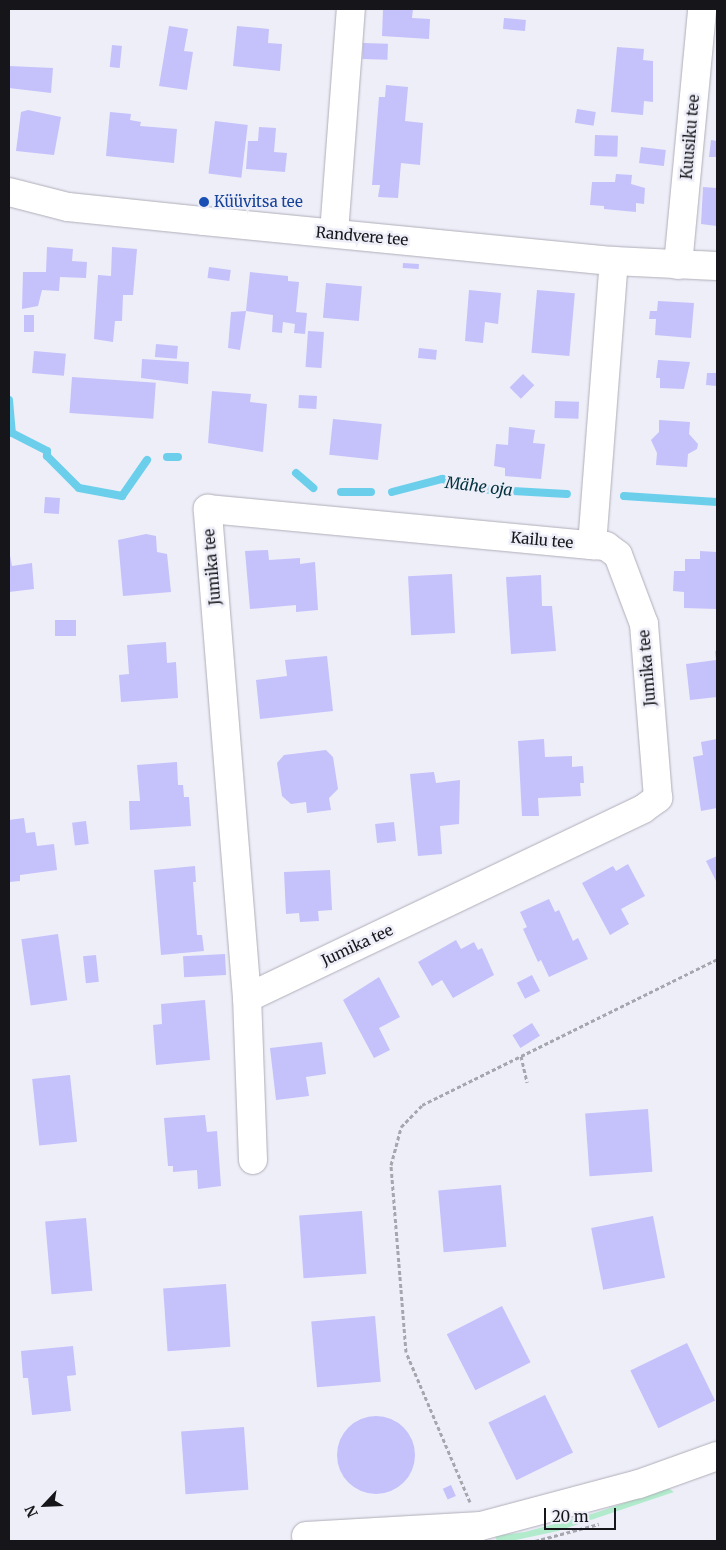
<!DOCTYPE html>
<meta charset="utf-8">
<style>
body{margin:0}
#map{position:relative;width:726px;height:1550px;overflow:hidden;background:#eeeef9;font-family:Merriweather,serif}
div>[style]{position:absolute}
[style*='--x']{left:calc(var(--x)*1px);top:calc(var(--y)*1px);width:calc(var(--w)*1px);rotate:calc(var(--a)*1deg)}
.green>*{inset:0;background:#b1ebcc}
.stream>*{height:8px;margin:-4px;padding:0 4px;transform-origin:4px;border-radius:4px;background:#6bcfeb}
.building>*{inset:0;background:#c5c1fb;transform-origin:0 0}
.round{border-radius:50%}
.path>*{height:3px;margin-top:-1.5px;transform-origin:0;background:repeating-linear-gradient(90deg,#a6a6ae 0 4px,transparent 0 6.5px)}
.roads{filter:drop-shadow(0 0 1px #afaeb8) drop-shadow(0 0 1px #afaeb8)}
.minor>*{height:28px;margin:-14px;padding:0 14px;transform-origin:14px;border-radius:14px;background:#fff}
.major>*{height:28px;margin:-14px;padding:0 14px;transform-origin:14px;border-radius:14px;background:#fff}
.dots>*{width:14px;height:14px;translate:-50% -50%;box-sizing:border-box;border:2px solid #eeeef9;border-radius:50%}
span{translate:-50% -50%;white-space:nowrap;text-align:center;line-height:1.15;-webkit-text-stroke:5px #eeeef9;paint-order:stroke}
.street-label{font-size:15px;color:#16161a}
.transit-label{font-size:15px;color:#164399}
.left{translate:0 -50%;text-align:left}
.water-label{font-size:16px;color:#01323e;font-style:italic}
.frame{position:absolute;inset:0;border:10px solid #16161a;pointer-events:none}
.north{position:absolute;left:20px;top:1480px;width:50px;height:50px;-webkit-text-stroke:4px #eeeef9;paint-order:stroke;rotate:245deg;font-size:14px;font-weight:700;line-height:20px;text-align:center;color:#16161a}
.north::after{content:'';display:block;margin:auto;width:18px;height:22px;background:#16161a;clip-path:polygon(50% 0,100% 100%,50% 72%,0 100%)}
.scale{position:absolute;left:544px;top:1508px;width:72px;height:22px;box-sizing:border-box;border:2px solid #16161a;border-top:0;padding-left:6px;font-size:15px;line-height:18px;white-space:nowrap;color:#16161a;-webkit-text-stroke:4px #eeeef9;paint-order:stroke}
</style>
<div id="map">
<div class="green">
<i style="clip-path:polygon(668px 1488px,674px 1492px,558px 1531px,511px 1541px,497px 1541px,495px 1536px,525px 1532px,595px 1513px)"></i>
</div>
<div class="stream">
<i style="--x:9;--y:400;--w:33;--a:85"></i>
<i style="--x:12;--y:433;--w:39;--a:27"></i>
<i style="--x:47;--y:451;--w:5;--a:90"></i>
<i style="--x:47;--y:456;--w:45;--a:45"></i>
<i style="--x:79;--y:488;--w:44;--a:10.5"></i>
<i style="--x:122;--y:496;--w:44;--a:-55.2"></i>
<i style="--x:167;--y:457;--w:11;--a:0"></i>
<i style="--x:296;--y:473;--w:23;--a:41"></i>
<i style="--x:341;--y:492;--w:30;--a:0"></i>
<i style="--x:392;--y:492;--w:52;--a:-14.6"></i>
<i style="--x:442;--y:479;--w:37;--a:16"></i>
<i style="--x:478;--y:489;--w:89;--a:3.2"></i>
<i style="--x:624;--y:496;--w:93;--a:3.7"></i>
</div>
<div class="building">
<i style="clip-path:polygon(383px 9px,413px 9px,412px 18px,430px 19px,429px 39px,382px 36px)"></i>
<i style="left:504px;top:18px;width:22px;height:11px;rotate:5deg"></i>
<i style="clip-path:polygon(169px 26px,188px 29px,184px 51px,193px 52px,187px 90px,159px 86px)"></i>
<i style="clip-path:polygon(237px 26px,269px 29px,268px 43px,282px 44px,280px 71px,233px 66px)"></i>
<i style="left:363px;top:43px;width:25px;height:16px;rotate:2deg"></i>
<i style="left:112px;top:45px;width:10px;height:22px;rotate:6deg"></i>
<i style="clip-path:polygon(617px 47px,644px 49px,643px 60px,653px 61px,653px 102px,644px 101px,643px 115px,611px 112px)"></i>
<i style="clip-path:polygon(9px 66px,53px 68px,51px 93px,9px 88px)"></i>
<i style="clip-path:polygon(386px 85px,408px 87px,405px 121px,423px 123px,420px 165px,401px 163px,398px 198px,378px 197px,380px 185px,372px 185px,379px 97px,385px 97px)"></i>
<i style="left:577px;top:109px;width:19px;height:14px;rotate:9deg"></i>
<i style="clip-path:polygon(28px 110px,61px 117px,54px 155px,16px 151px,21px 112px)"></i>
<i style="clip-path:polygon(110px 112px,131px 114px,130px 120px,141px 122px,140px 126px,177px 129px,174px 163px,106px 156px)"></i>
<i style="left:215px;top:121px;width:33px;height:53px;rotate:7deg"></i>
<i style="clip-path:polygon(259px 127px,276px 128px,274px 152px,287px 153px,285px 172px,246px 169px,248px 141px,258px 141px)"></i>
<i style="left:595px;top:135px;width:23px;height:21px;rotate:2deg"></i>
<i style="clip-path:polygon(711px 140px,717px 141px,717px 157px,709px 157px)"></i>
<i style="left:641px;top:147px;width:25px;height:16px;rotate:7deg"></i>
<i style="clip-path:polygon(616px 174px,632px 175px,631px 184px,645px 188px,644px 204px,636px 203px,636px 212px,604px 209px,604px 206px,590px 205px,592px 182px,615px 182px)"></i>
<i style="clip-path:polygon(703px 187px,717px 188px,717px 226px,701px 224px)"></i>
<i style="clip-path:polygon(47px 247px,73px 249px,72px 261px,87px 262px,86px 278px,60px 277px,59px 291px,42px 290px,38px 306px,22px 309px,23px 272px,46px 272px)"></i>
<i style="clip-path:polygon(112px 247px,137px 249px,133px 295px,123px 295px,122px 321px,115px 321px,113px 342px,94px 339px,98px 275px,111px 276px)"></i>
<i style="left:403px;top:263px;width:16px;height:5px;rotate:4deg"></i>
<i style="left:209px;top:267px;width:22px;height:11px;rotate:8deg"></i>
<i style="clip-path:polygon(250px 272px,288px 276px,288px 281px,299px 282px,296px 312px,307px 313px,305px 334px,294px 333px,295px 324px,283px 322px,282px 333px,272px 332px,273px 315px,246px 311px)"></i>
<i style="left:326px;top:283px;width:36px;height:35px;rotate:5deg"></i>
<i style="clip-path:polygon(469px 290px,501px 293px,498px 324px,485px 322px,483px 343px,465px 341px)"></i>
<i style="left:537px;top:290px;width:38px;height:63px;rotate:5deg"></i>
<i style="clip-path:polygon(658px 301px,694px 303px,691px 338px,655px 335px,656px 319px,649px 319px,650px 311px,657px 311px)"></i>
<i style="clip-path:polygon(246px 311px,240px 350px,228px 348px,231px 312px)"></i>
<i style="left:24px;top:315px;width:10px;height:17px"></i>
<i style="left:308px;top:331px;width:16px;height:36px;rotate:4deg"></i>
<i style="left:156px;top:344px;width:22px;height:13px;rotate:5deg"></i>
<i style="left:419px;top:348px;width:18px;height:10px;rotate:6deg"></i>
<i style="left:34px;top:351px;width:32px;height:22px;rotate:5deg"></i>
<i style="clip-path:polygon(142px 359px,189px 362px,188px 384px,141px 378px)"></i>
<i style="clip-path:polygon(658px 360px,690px 362px,684px 389px,660px 388px,660px 378px,656px 378px)"></i>
<i style="clip-path:polygon(707px 373px,717px 373px,717px 386px,706px 385px)"></i>
<i style="left:523px;top:374px;width:16px;height:19px;rotate:45deg"></i>
<i style="left:72px;top:377px;width:84px;height:36px;rotate:4deg"></i>
<i style="clip-path:polygon(212px 391px,251px 394px,250px 402px,267px 404px,263px 452px,208px 443px)"></i>
<i style="left:299px;top:395px;width:18px;height:13px;rotate:3deg"></i>
<i style="left:555px;top:401px;width:24px;height:17px;rotate:2deg"></i>
<i style="left:333px;top:419px;width:49px;height:36px;rotate:6deg"></i>
<i style="clip-path:polygon(659px 420px,690px 422px,689px 434px,698px 444px,697px 449px,688px 454px,687px 467px,656px 465px,657px 453px,651px 440px,659px 432px)"></i>
<i style="clip-path:polygon(509px 427px,535px 430px,533px 443px,545px 444px,541px 479px,505px 476px,505px 468px,494px 466px,496px 444px,508px 445px)"></i>
<i style="left:60px;top:498px;width:16px;height:15px;rotate:94deg"></i>
<i style="clip-path:polygon(146px 534px,156px 536px,157px 552px,167px 554px,171px 592px,123px 596px,118px 540px)"></i>
<i style="clip-path:polygon(9px 550px,12px 566px,32px 563px,34px 589px,9px 592px)"></i>
<i style="clip-path:polygon(268px 550px,269px 560px,300px 558px,300px 564px,315px 562px,318px 610px,296px 612px,296px 605px,250px 609px,245px 551px)"></i>
<i style="clip-path:polygon(700px 551px,717px 552px,717px 609px,684px 608px,684px 592px,673px 591px,674px 571px,685px 571px,685px 559px,700px 559px)"></i>
<i style="left:452px;top:574px;width:59px;height:44px;rotate:87deg"></i>
<i style="clip-path:polygon(541px 575px,542px 606px,552px 606px,556px 651px,511px 654px,506px 577px)"></i>
<i style="left:76px;top:620px;width:16px;height:21px;rotate:90deg"></i>
<i style="clip-path:polygon(166px 642px,167px 663px,176px 662px,178px 698px,121px 702px,119px 675px,129px 674px,127px 645px)"></i>
<i style="clip-path:polygon(715px 651px,717px 651px,717px 697px,690px 700px,686px 664px,716px 660px)"></i>
<i style="clip-path:polygon(327px 656px,333px 711px,260px 719px,256px 680px,287px 676px,285px 660px)"></i>
<i style="clip-path:polygon(544px 739px,545px 757px,572px 756px,572px 767px,583px 766px,584px 783px,580px 783px,581px 796px,538px 798px,539px 816px,522px 816px,518px 741px)"></i>
<i style="clip-path:polygon(717px 739px,717px 808px,701px 811px,693px 757px,703px 755px,701px 742px)"></i>
<i style="clip-path:polygon(326px 750px,333px 757px,338px 789px,329px 798px,331px 810px,307px 813px,306px 802px,291px 804px,282px 796px,277px 763px,284px 755px)"></i>
<i style="clip-path:polygon(177px 762px,178px 785px,183px 785px,184px 797px,189px 797px,191px 826px,130px 830px,129px 801px,140px 801px,137px 765px)"></i>
<i style="clip-path:polygon(434px 772px,436px 783px,460px 780px,459px 824px,440px 826px,442px 854px,418px 856px,410px 774px)"></i>
<i style="clip-path:polygon(24px 818px,26px 833px,35px 832px,37px 846px,54px 844px,57px 870px,20px 875px,20px 881px,9px 882px,9px 820px)"></i>
<i style="left:86px;top:821px;width:23px;height:14px;rotate:83deg"></i>
<i style="left:394px;top:822px;width:19px;height:19px;rotate:84deg"></i>
<i style="clip-path:polygon(717px 856px,717px 883px,706px 861px)"></i>
<i style="clip-path:polygon(628px 864px,645px 896px,621px 909px,629px 924px,610px 935px,582px 883px,613px 866px,616px 871px)"></i>
<i style="clip-path:polygon(195px 866px,196px 882px,193px 882px,197px 935px,202px 935px,204px 951px,161px 955px,154px 870px)"></i>
<i style="clip-path:polygon(330px 870px,332px 910px,318px 911px,319px 921px,300px 922px,299px 913px,286px 914px,284px 872px)"></i>
<i style="clip-path:polygon(549px 899px,555px 912px,559px 910px,573px 941px,578px 938px,588px 959px,549px 977px,541px 960px,538px 962px,523px 929px,527px 927px,520px 912px)"></i>
<i style="left:58px;top:934px;width:67px;height:37px;rotate:82deg"></i>
<i style="clip-path:polygon(456px 940px,461px 949px,474px 942px,478px 950px,482px 948px,494px 975px,453px 998px,442px 980px,432px 986px,418px 962px)"></i>
<i style="left:225px;top:954px;width:21px;height:42px;rotate:87deg"></i>
<i style="left:96px;top:955px;width:27px;height:13px;rotate:84deg"></i>
<i style="left:532px;top:975px;width:18px;height:17px;rotate:63deg"></i>
<i style="clip-path:polygon(379px 977px,400px 1017px,379px 1028px,390px 1050px,374px 1058px,343px 1000px)"></i>
<i style="clip-path:polygon(205px 1000px,210px 1060px,156px 1065px,153px 1025px,162px 1024px,161px 1004px)"></i>
<i style="left:532px;top:1023px;width:15px;height:23px;rotate:58deg"></i>
<i style="clip-path:polygon(322px 1042px,326px 1074px,306px 1077px,309px 1096px,276px 1100px,270px 1048px)"></i>
<i style="left:70px;top:1075px;width:67px;height:38px;rotate:84deg"></i>
<i style="left:648px;top:1109px;width:63px;height:63px;rotate:86deg"></i>
<i style="clip-path:polygon(205px 1115px,207px 1132px,217px 1131px,221px 1186px,198px 1189px,197px 1170px,173px 1172px,173px 1166px,168px 1166px,164px 1118px)"></i>
<i style="left:501px;top:1185px;width:62px;height:63px;rotate:85deg"></i>
<i style="left:362px;top:1211px;width:63px;height:63px;rotate:86deg"></i>
<i style="left:653px;top:1216px;width:63px;height:63px;rotate:79deg"></i>
<i style="left:86px;top:1218px;width:73px;height:41px;rotate:85deg"></i>
<i style="left:226px;top:1284px;width:63px;height:63px;rotate:86deg"></i>
<i style="left:502px;top:1306px;width:63px;height:62px;rotate:63deg"></i>
<i style="left:375px;top:1316px;width:66px;height:64px;rotate:85deg"></i>
<i style="left:687px;top:1343px;width:64px;height:63px;rotate:64deg"></i>
<i style="clip-path:polygon(73px 1346px,76px 1375px,67px 1376px,71px 1411px,32px 1415px,28px 1378px,23px 1378px,21px 1351px)"></i>
<i style="left:545px;top:1395px;width:64px;height:63px;rotate:64deg"></i>
<i class="round" style="left:337px;top:1416px;width:78px;height:78px"></i>
<i style="left:244px;top:1427px;width:63px;height:63px;rotate:86deg"></i>
<i style="left:451px;top:1485px;width:12px;height:9px;rotate:66deg"></i>
</div>
<div class="path">
<i style="--x:521;--y:1056;--w:27;--a:77"></i>
<i style="--x:470;--y:1502;--w:163;--a:-113.1"></i>
<i style="--x:406;--y:1352;--w:188;--a:-94.6"></i>
<i style="--x:391;--y:1165;--w:39;--a:-75"></i>
<i style="--x:401;--y:1127;--w:30;--a:-46"></i>
<i style="--x:422;--y:1105;--w:329;--a:-26.3"></i>
<i style="--x:535;--y:1541;--w:66;--a:-14.9"></i>
</div>
<div class="roads">
<div class="minor">
<i style="--x:334;--y:233;--w:225;--a:-85.7"></i>
<i style="--x:678;--y:265;--w:257;--a:-84.6"></i>
<i style="--x:247;--y:998;--w:439;--a:-25.5"></i>
<i style="--x:643;--y:809;--w:19;--a:-36"></i>
<i style="--x:658;--y:798;--w:175;--a:-94.6"></i>
<i style="--x:644;--y:624;--w:74;--a:-110.6"></i>
<i style="--x:618;--y:555;--w:15;--a:-143"></i>
<i style="--x:606;--y:546;--w:14;--a:-176"></i>
<i style="--x:253;--y:1160;--w:162;--a:-92.1"></i>
<i style="--x:247;--y:998;--w:491;--a:-94.6"></i>
<i style="--x:208;--y:509;--w:386;--a:5.4"></i>
<i style="--x:592;--y:545;--w:285;--a:-85.6"></i>
<i style="--x:306;--y:1536;--w:175;--a:-3.3"></i>
<i style="--x:481;--y:1526;--w:163;--a:-14.9"></i>
<i style="--x:639;--y:1484;--w:83;--a:-19.7"></i>
</div>
<div class="major">
<i style="--x:9;--y:192;--w:61;--a:14.3"></i>
<i style="--x:68;--y:207;--w:137;--a:5.9"></i>
<i style="--x:204;--y:221;--w:412;--a:5.6"></i>
<i style="--x:614;--y:261;--w:103;--a:2.8"></i>
</div>
</div>
<div class="dots">
<i style="left:204px;top:202px;background:#1a4fb4"></i>
</div>
<div class="street-label">
<span style="left:690px;top:137px;rotate:-85deg">Kuusiku tee</span>
<span style="left:362px;top:236px;rotate:5deg">Randvere tee</span>
<span style="left:542px;top:540px;rotate:5deg">Kailu tee</span>
<span style="left:212px;top:567px;rotate:-95deg">Jumika tee</span>
<span style="left:647px;top:668px;rotate:-95deg">Jumika tee</span>
<span style="left:357px;top:945px;rotate:-25deg">Jumika tee</span>
</div>
<div class="transit-label">
<span class="left" style="left:214px;top:202px">Küüvitsa tee</span>
</div>
<div class="water-label">
<span style="left:479px;top:486px;rotate:7deg">Mähe oja</span>
</div>
<div class="frame"></div>
<div class="north">N</div>
<div class="scale">20 m</div>
</div>
